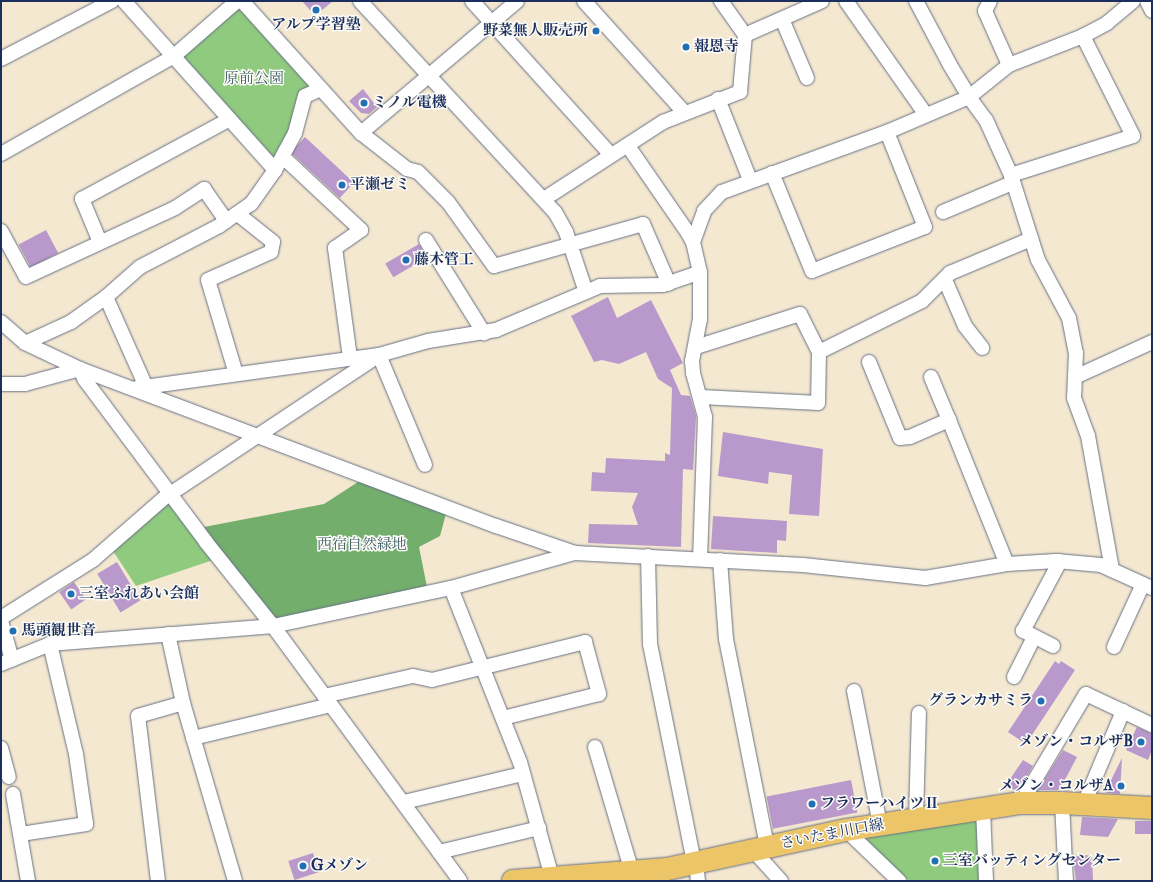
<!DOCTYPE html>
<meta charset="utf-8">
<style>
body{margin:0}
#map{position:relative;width:1153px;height:882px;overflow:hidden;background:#f4e8d0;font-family:"IM FELL Double Pica","Noto Serif JP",serif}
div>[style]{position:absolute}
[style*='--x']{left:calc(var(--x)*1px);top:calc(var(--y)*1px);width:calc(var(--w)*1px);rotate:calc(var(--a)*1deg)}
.green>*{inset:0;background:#90ca7e}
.forest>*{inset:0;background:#74ae6d}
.building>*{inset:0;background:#b999cb;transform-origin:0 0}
.roads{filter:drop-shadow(0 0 1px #677086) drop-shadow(0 0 1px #677086)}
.street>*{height:14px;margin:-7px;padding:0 7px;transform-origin:7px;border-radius:7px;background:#fff}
.primary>*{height:22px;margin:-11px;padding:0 11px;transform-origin:11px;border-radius:11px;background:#ecc569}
.dots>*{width:11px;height:11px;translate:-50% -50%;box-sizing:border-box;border:2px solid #fdfcf7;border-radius:50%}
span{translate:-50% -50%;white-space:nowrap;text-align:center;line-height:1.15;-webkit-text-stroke:3px #fdfcf7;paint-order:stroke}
.poi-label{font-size:15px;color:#1b2f5e;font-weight:700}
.right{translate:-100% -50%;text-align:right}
.left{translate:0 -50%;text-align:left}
.park-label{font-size:15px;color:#3e5e68}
.street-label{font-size:15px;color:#1b2f5e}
.frame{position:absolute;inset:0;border:2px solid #1b2f5e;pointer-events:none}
</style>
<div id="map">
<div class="green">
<i style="clip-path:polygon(238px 6px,316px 87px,276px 160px,182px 58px)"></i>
<i style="clip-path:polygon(168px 503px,213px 560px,136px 586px,113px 551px)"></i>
<i style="clip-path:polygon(980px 820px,982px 881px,909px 881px,867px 841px,871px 831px)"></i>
</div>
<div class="forest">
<i style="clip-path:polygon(361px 480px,447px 510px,440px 536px,419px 547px,427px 587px,276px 621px,269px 618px,204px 527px,324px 504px)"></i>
</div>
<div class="building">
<i style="clip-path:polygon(302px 1px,333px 1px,315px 16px)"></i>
<i style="clip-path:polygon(363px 89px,377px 107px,369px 114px,361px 113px,349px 101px)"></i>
<i style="left:305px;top:137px;width:67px;height:21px;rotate:43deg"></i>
<i style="left:46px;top:230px;width:26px;height:31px;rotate:62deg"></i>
<i style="left:419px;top:244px;width:16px;height:39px;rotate:60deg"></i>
<i style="clip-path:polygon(608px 297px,617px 318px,651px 300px,683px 363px,670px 370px,681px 395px,690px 396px,696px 416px,693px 470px,683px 469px,681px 547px,588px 543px,589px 524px,638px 525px,632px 507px,638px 493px,591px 491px,592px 472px,605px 473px,606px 458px,665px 461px,665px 453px,670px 455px,672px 388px,658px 379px,646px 352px,619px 364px,602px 360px,594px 362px,571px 316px)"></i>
<i style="clip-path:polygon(723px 432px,823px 449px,819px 516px,789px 514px,792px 475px,769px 472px,768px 484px,718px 476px)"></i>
<i style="clip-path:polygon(713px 516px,787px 521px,786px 541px,777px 540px,777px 553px,711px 549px)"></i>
<i style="left:117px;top:562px;width:45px;height:23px;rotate:59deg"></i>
<i style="left:74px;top:582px;width:21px;height:18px;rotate:55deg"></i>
<i style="clip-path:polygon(1055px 661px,1059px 664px,1061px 661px,1075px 670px,1026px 744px,1008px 732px)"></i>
<i style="clip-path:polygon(1137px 727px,1152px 734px,1152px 750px,1148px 760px,1126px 750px)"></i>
<i style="clip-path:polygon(1063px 750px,1077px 757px,1067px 776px,1058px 790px,1038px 790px)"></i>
<i style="clip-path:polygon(1122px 758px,1120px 794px,1107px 793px,1105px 792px)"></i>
<i style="clip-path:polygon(1023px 760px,1033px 766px,1018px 791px,1016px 791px,1006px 785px)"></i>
<i style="left:851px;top:780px;width:33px;height:86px;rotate:79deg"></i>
<i style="clip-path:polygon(1082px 817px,1118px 819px,1108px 837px,1080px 835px)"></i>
<i style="left:1152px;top:821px;width:13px;height:17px;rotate:90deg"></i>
<i style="left:313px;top:853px;width:20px;height:26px;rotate:72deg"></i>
<i style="clip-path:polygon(1092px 855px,1093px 881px,1076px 881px,1073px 856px)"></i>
</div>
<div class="roads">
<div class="street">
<i style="--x:124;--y:1;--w:227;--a:48.2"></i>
<i style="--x:242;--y:1;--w:178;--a:48"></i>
<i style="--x:361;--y:133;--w:58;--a:38"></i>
<i style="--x:407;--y:169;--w:11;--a:15"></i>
<i style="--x:418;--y:172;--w:42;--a:45"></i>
<i style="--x:448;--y:202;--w:79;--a:54.3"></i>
<i style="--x:494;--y:266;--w:155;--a:-15.7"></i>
<i style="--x:643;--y:224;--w:65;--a:66.6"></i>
<i style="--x:360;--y:1;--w:287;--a:47.3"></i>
<i style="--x:555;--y:212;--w:23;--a:61"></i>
<i style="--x:566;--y:232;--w:63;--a:71.6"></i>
<i style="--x:472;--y:1;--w:207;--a:47.9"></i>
<i style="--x:584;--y:1;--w:149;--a:48"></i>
<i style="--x:846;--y:1;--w:139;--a:54.9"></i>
<i style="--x:916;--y:1;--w:72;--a:62"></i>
<i style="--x:950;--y:65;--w:37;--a:59"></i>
<i style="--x:969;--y:97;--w:29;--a:54"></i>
<i style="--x:986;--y:120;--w:60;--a:65.6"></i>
<i style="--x:1011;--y:175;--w:89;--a:72.4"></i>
<i style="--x:1038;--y:260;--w:66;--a:61.9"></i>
<i style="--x:1069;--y:318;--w:36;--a:79"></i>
<i style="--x:1076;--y:353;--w:45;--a:92.5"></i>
<i style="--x:1074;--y:398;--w:40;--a:69.8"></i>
<i style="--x:1088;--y:436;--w:136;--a:79.8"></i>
<i style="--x:990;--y:1;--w:11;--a:117"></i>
<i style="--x:985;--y:11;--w:59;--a:66"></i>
<i style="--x:1147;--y:1;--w:11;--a:63"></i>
<i style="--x:782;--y:19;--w:64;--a:67"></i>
<i style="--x:745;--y:35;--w:84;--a:-23.8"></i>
<i style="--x:1;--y:59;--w:125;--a:-27.6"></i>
<i style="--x:718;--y:99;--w:87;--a:68.4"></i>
<i style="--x:361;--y:133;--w:204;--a:-40.2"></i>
<i style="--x:628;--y:146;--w:106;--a:55.4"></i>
<i style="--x:688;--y:233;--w:10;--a:61"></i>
<i style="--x:693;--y:242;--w:31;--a:77"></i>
<i style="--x:700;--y:272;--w:47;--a:90"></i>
<i style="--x:700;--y:319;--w:43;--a:100.8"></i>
<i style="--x:692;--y:361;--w:12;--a:85"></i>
<i style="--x:693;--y:373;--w:46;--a:74.7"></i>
<i style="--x:705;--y:417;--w:141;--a:92"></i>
<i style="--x:1;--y:154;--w:199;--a:-29.5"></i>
<i style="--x:174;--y:56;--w:84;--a:-41.1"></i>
<i style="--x:283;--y:157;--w:107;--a:43.1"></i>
<i style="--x:361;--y:230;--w:32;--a:145"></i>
<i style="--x:335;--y:248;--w:110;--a:82.2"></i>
<i style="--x:772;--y:173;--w:106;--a:67.8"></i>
<i style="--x:812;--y:271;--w:121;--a:-21.3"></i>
<i style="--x:925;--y:227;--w:102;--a:-111.8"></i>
<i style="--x:1011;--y:175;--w:128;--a:-17.7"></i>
<i style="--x:1133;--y:136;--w:112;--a:-116.6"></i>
<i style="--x:544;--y:199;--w:142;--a:-32.9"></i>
<i style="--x:663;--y:122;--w:83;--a:-21.3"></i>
<i style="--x:740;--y:92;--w:57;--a:-85"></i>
<i style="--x:745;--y:35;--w:42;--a:-125.2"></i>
<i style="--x:943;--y:212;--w:75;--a:-22.8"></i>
<i style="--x:1;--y:231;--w:52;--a:61.5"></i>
<i style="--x:26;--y:277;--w:164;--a:-24.8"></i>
<i style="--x:175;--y:208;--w:35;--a:-33"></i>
<i style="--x:204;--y:189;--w:39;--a:55"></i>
<i style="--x:426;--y:240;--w:110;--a:58.1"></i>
<i style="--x:100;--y:242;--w:47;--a:-112.7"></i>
<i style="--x:82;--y:199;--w:168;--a:-28.4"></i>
<i style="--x:693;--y:242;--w:33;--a:-70"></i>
<i style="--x:704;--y:211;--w:26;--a:-47"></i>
<i style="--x:722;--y:192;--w:176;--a:-20"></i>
<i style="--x:887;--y:132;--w:89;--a:-23.1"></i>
<i style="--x:969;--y:97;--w:51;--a:-38.7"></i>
<i style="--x:1009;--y:65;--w:79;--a:-21.4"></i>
<i style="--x:1083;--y:36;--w:27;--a:-28"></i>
<i style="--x:1107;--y:23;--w:34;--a:-40"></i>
<i style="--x:945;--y:280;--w:50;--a:66.5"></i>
<i style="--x:965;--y:326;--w:28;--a:52"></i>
<i style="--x:106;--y:297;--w:98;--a:66"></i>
<i style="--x:1;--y:322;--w:32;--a:41"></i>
<i style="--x:25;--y:343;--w:61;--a:25.3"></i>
<i style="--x:80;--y:369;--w:12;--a:66"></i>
<i style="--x:85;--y:380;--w:202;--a:53.2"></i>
<i style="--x:206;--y:542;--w:107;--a:51.4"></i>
<i style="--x:273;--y:626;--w:316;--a:53.7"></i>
<i style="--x:25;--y:343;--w:51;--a:-24.5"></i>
<i style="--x:71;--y:322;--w:43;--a:-35.5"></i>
<i style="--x:106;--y:297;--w:45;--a:-41.4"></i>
<i style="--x:140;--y:267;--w:89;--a:-27.4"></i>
<i style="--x:219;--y:226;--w:39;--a:-35"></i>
<i style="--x:251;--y:204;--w:42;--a:-54.8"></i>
<i style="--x:275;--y:170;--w:42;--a:-61.6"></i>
<i style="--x:295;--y:133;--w:38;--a:-75"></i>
<i style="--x:305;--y:96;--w:17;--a:-24"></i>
<i style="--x:696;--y:347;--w:109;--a:-17.6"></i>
<i style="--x:800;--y:314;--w:42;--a:63.4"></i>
<i style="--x:819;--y:352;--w:51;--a:91.1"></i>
<i style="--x:818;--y:403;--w:117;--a:-177.1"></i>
<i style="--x:819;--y:352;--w:115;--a:-26.3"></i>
<i style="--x:922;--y:301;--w:40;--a:-45"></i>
<i style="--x:950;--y:273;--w:88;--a:-22.8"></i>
<i style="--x:869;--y:362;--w:82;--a:67.8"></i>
<i style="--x:900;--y:438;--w:10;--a:-6"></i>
<i style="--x:910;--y:437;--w:43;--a:-23.6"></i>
<i style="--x:949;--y:420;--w:155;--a:68.1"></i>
<i style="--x:236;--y:374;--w:98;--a:-106.6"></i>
<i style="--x:208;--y:280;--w:69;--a:-24"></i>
<i style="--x:271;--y:252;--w:10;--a:-79"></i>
<i style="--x:273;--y:242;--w:43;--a:-141.5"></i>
<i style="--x:931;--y:377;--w:47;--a:67.3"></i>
<i style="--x:1075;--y:377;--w:85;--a:-24.4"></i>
<i style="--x:1;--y:384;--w:24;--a:0"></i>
<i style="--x:25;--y:384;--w:57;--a:-15.3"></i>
<i style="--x:80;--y:369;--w:445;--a:20.7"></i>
<i style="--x:496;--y:526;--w:83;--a:18.9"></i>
<i style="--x:137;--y:388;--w:244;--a:-7.8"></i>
<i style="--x:379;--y:355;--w:51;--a:-15.9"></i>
<i style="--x:428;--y:341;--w:69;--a:-9.2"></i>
<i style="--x:496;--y:330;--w:113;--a:-22.9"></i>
<i style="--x:600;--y:286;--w:63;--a:-0.9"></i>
<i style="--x:663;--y:285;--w:39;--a:-19"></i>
<i style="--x:648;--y:556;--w:88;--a:88.7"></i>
<i style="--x:650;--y:644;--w:222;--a:78.6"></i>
<i style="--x:720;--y:560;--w:79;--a:85.7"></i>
<i style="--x:726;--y:639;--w:211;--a:78.8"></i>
<i style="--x:451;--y:588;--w:187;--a:68.4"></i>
<i style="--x:520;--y:762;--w:119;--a:74.5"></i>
<i style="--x:1;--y:618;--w:109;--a:-32.2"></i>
<i style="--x:93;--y:560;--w:94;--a:-41.1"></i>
<i style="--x:164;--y:498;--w:258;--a:-33.6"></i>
<i style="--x:379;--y:355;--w:119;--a:67.3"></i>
<i style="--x:1;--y:621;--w:40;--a:74"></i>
<i style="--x:168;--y:634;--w:71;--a:77.7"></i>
<i style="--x:183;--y:703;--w:185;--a:73.7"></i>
<i style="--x:1053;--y:646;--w:34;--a:-153"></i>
<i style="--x:1023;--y:631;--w:79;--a:-62.1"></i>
<i style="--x:1114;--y:647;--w:69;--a:-65.3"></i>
<i style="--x:1;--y:664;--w:53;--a:-22.2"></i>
<i style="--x:50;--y:644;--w:224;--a:-4.6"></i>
<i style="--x:273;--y:626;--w:182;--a:-12.1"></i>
<i style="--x:451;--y:588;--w:129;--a:-15.8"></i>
<i style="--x:575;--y:553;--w:228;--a:3"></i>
<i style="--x:803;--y:565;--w:123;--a:6.1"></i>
<i style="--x:925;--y:578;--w:83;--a:-9.7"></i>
<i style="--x:1007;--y:564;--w:49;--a:-3.5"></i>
<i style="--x:1056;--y:561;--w:45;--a:5.1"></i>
<i style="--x:1101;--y:565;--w:56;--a:24.3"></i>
<i style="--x:1014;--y:677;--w:45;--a:-63.4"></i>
<i style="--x:854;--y:691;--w:136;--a:79"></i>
<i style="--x:324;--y:696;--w:91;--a:-12.7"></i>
<i style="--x:413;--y:676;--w:19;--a:12"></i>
<i style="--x:432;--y:680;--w:158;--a:-13.9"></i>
<i style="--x:585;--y:642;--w:54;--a:74.9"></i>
<i style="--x:599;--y:694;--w:99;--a:166"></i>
<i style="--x:193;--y:738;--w:141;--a:-13.5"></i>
<i style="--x:595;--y:747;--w:130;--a:73.5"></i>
<i style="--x:1;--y:748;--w:30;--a:75"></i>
<i style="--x:13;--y:794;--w:88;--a:80.2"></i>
<i style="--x:404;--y:802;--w:121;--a:-13.3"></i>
<i style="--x:1021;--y:803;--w:127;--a:-59.2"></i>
<i style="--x:1086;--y:694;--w:73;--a:25.2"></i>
<i style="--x:1062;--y:803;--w:78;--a:87.1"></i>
<i style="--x:1084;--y:804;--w:101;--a:-67.2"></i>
<i style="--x:983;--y:809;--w:72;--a:87.6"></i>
<i style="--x:916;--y:818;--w:105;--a:-88.4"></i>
<i style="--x:846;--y:830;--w:74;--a:43.9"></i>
<i style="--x:21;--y:834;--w:66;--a:-8.7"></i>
<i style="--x:86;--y:824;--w:71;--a:-98.1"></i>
<i style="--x:76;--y:754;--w:113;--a:-103.3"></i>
<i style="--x:752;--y:849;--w:43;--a:47.8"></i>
<i style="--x:439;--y:852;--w:103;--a:-13.5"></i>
<i style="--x:696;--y:862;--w:19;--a:84"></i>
<i style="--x:158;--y:881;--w:166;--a:-96.9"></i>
<i style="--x:138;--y:716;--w:47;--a:-16.1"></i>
</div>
<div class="primary">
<i style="--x:513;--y:881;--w:154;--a:-4.5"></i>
<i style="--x:667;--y:869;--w:183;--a:-12.3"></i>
<i style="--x:846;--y:830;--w:177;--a:-8.8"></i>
<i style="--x:1021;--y:803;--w:41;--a:0"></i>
<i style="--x:1062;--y:803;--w:90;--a:3.2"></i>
</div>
</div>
<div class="dots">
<i style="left:316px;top:10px;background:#1f6fb2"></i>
<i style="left:596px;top:31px;background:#1f6fb2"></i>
<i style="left:686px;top:47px;background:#1f6fb2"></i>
<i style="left:364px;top:103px;background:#1f6fb2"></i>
<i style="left:342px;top:185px;background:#1f6fb2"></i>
<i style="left:406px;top:260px;background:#1f6fb2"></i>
<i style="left:71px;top:594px;background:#1f6fb2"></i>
<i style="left:13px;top:631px;background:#1f6fb2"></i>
<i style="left:1041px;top:701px;background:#1f6fb2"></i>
<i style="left:1141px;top:742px;background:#1f6fb2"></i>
<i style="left:1121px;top:786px;background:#1f6fb2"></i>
<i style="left:812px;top:804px;background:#1f6fb2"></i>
<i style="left:935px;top:861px;background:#1f6fb2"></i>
<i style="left:303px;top:866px;background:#1f6fb2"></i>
</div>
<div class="poi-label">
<span style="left:316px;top:25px">アルプ学習塾</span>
<span class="right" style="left:588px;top:31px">野菜無人販売所</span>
<span class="left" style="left:694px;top:47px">報恩寺</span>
<span class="left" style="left:372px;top:103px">ミノル電機</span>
<span class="left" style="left:350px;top:185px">平瀬ゼミ</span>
<span class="left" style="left:414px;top:260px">藤木管工</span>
<span class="left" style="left:79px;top:594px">三室ふれあい会館</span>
<span class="left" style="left:21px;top:631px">馬頭観世音</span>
<span class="right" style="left:1033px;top:701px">グランカサミラ</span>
<span class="right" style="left:1133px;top:742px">メゾン・コルザB</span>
<span class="right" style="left:1113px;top:786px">メゾン・コルザA</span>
<span class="left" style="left:820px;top:804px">フラワーハイツⅡ</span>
<span class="left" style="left:943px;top:861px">三室バッティングセンター</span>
<span class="left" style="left:311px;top:866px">Gメゾン</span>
</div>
<div class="park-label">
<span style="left:254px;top:79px">原前公園</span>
<span style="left:362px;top:545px">西宿自然緑地</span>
</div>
<div class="street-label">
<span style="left:832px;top:834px;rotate:-11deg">さいたま川口線</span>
</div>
<div class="frame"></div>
</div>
